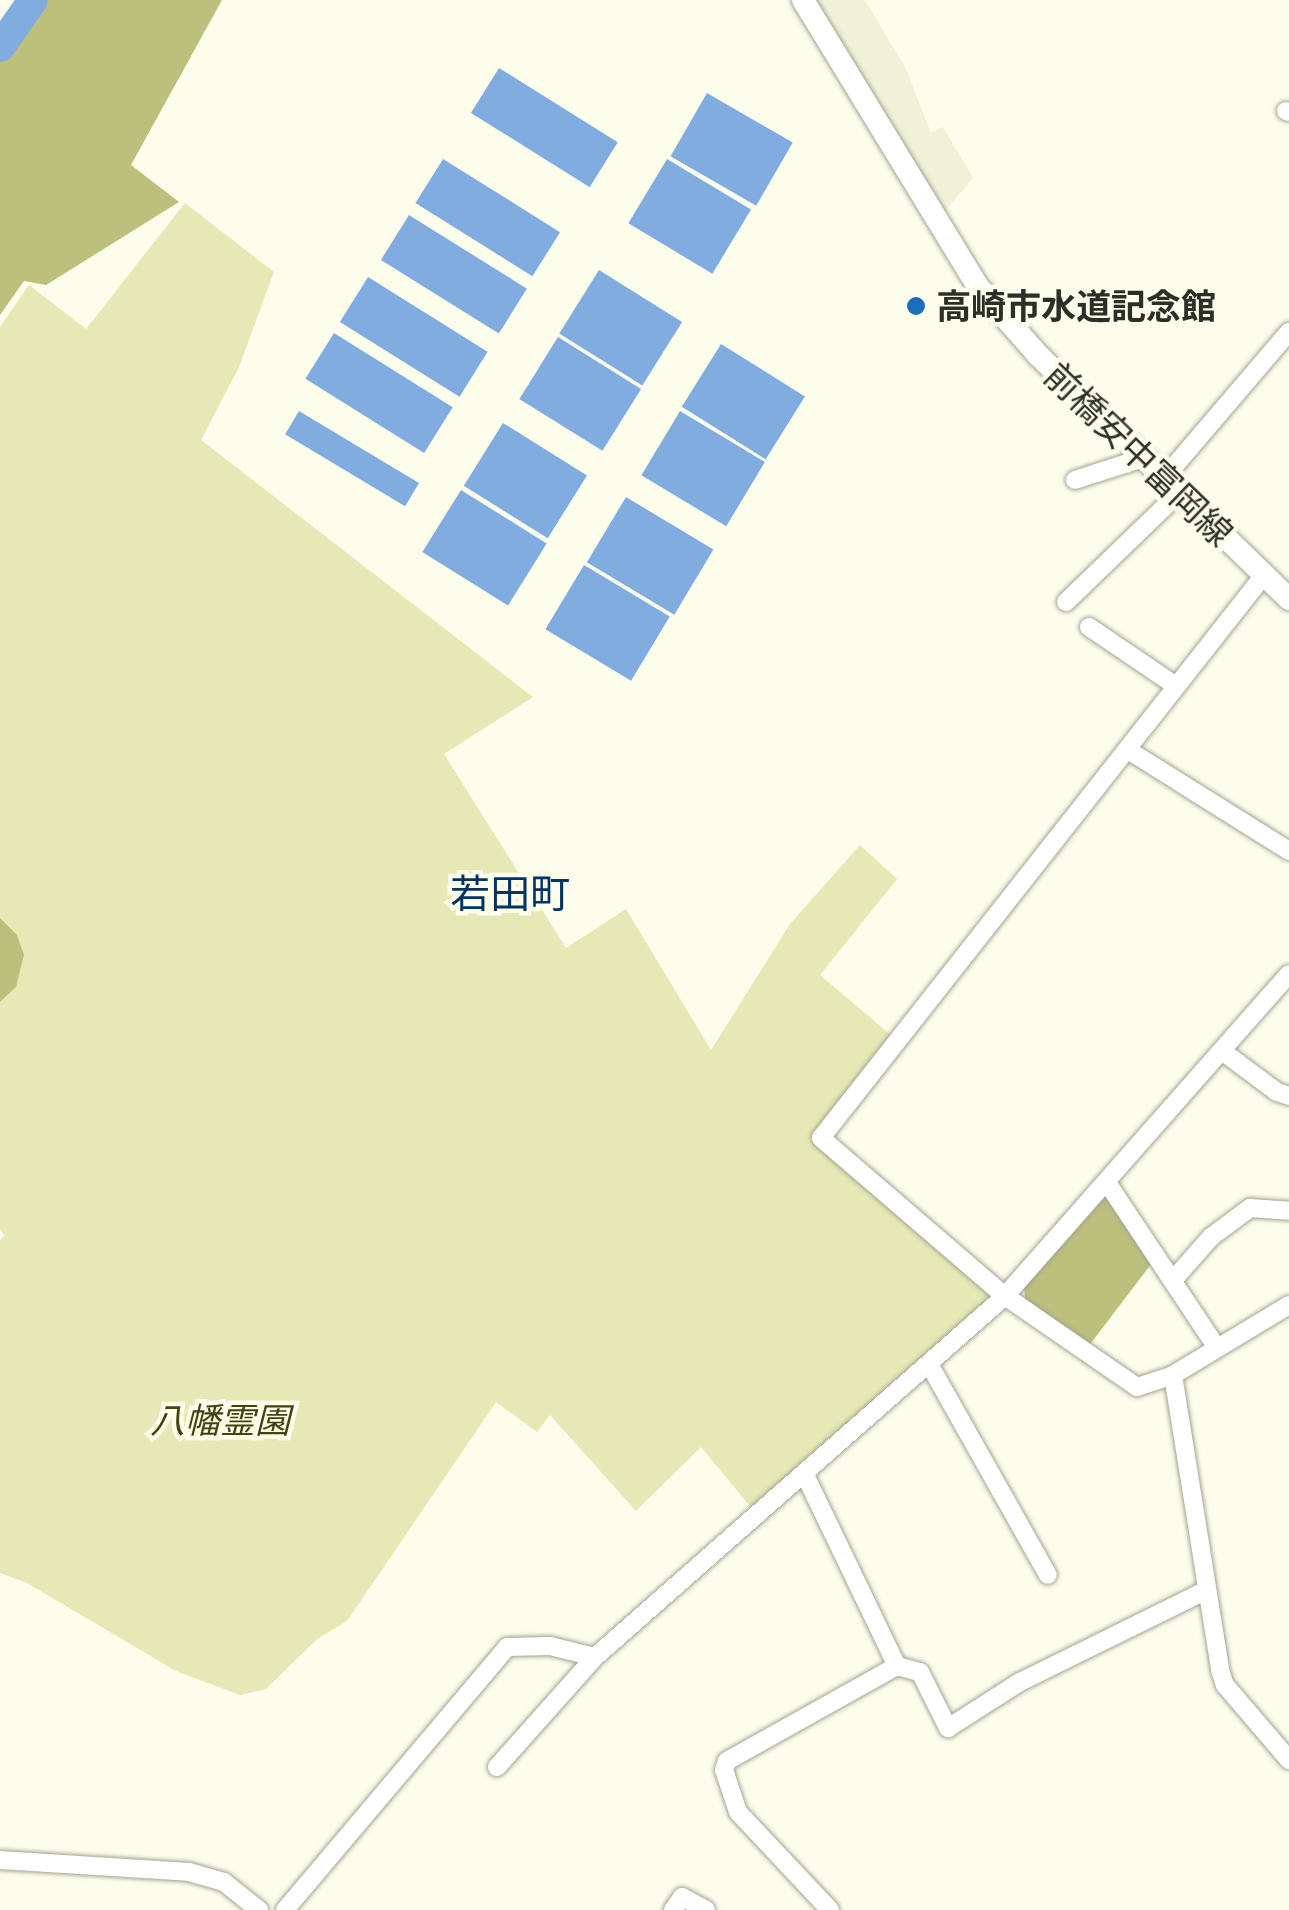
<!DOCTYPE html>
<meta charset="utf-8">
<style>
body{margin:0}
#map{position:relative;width:1289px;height:1910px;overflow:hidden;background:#fcfdeb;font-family:"Noto Serif","Noto Sans JP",serif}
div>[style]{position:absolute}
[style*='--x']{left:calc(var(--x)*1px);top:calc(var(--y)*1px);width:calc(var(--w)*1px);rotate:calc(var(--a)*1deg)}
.built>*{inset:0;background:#f0f2d8}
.green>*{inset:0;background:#e6e9b5}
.forest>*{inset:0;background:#bdc07d}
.water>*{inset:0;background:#80acdf;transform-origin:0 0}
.river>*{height:30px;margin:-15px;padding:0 15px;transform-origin:15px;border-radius:15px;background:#80acdf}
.roads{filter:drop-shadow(0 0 2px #a3a493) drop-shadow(0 0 2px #a3a493)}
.minor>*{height:18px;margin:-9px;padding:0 9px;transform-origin:9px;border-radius:9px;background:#fff}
.major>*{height:22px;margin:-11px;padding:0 11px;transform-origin:11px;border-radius:11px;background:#fff}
.dots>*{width:28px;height:28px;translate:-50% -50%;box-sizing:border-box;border:5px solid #fcfdeb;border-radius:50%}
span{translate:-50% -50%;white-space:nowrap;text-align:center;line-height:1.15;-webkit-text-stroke:9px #fcfdeb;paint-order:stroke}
.poi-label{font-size:35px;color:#2d2e27;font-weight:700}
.left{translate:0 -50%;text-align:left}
.street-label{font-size:35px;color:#2d2e27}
.park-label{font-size:35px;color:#42430f;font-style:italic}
.quarter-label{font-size:40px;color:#003465}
</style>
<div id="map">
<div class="built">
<i style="clip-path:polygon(816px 0,865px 0,906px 69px,931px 133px,943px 127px,973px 178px,944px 212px)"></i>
</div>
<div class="green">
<i style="clip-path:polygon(185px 203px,274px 272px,239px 367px,201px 440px,533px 697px,444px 754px,566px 948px,626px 909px,711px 1050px,790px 924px,860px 845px,897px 879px,820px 975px,892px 1036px,811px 1140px,990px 1290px,991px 1301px,754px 1511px,701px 1447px,636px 1511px,550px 1415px,537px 1432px,496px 1402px,347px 1621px,317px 1639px,266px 1689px,240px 1695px,176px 1671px,27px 1583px,0 1573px,0 1240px,4px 1236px,0 1229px,0 327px,29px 285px,86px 329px)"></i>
</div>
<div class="forest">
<i style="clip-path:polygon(34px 0,222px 0,131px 165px,179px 202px,46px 285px,24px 281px,0 315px,0 59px)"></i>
<i style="clip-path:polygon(0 918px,17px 935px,24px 955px,16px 987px,0 1002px)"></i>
<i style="clip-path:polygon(1106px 1193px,1155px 1259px,1088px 1347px,1025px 1299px,1024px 1288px)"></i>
</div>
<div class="water">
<i style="left:499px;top:68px;width:140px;height:53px;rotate:32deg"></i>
<i style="left:707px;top:93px;width:99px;height:73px;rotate:30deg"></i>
<i style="left:443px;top:159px;width:138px;height:52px;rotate:32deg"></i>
<i style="left:667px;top:159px;width:98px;height:75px;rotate:31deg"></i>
<i style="left:409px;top:215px;width:139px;height:53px;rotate:32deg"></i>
<i style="left:599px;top:270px;width:98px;height:75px;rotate:32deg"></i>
<i style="left:368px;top:277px;width:141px;height:53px;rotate:32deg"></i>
<i style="left:334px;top:333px;width:140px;height:54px;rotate:32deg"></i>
<i style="left:558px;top:337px;width:98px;height:73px;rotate:32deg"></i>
<i style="left:721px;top:344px;width:99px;height:74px;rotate:32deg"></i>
<i style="left:299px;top:411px;width:140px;height:27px;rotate:31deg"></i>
<i style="left:680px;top:411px;width:99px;height:75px;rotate:31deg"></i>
<i style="left:503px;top:423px;width:99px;height:74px;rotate:32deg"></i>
<i style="left:461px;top:490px;width:101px;height:73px;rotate:32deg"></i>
<i style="left:626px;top:497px;width:102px;height:76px;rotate:31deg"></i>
<i style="left:584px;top:565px;width:100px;height:75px;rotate:31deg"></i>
</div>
<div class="river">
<i style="--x:0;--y:47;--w:57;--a:-54.9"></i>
</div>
<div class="roads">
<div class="minor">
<i style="--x:1286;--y:111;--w:3;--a:18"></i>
<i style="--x:1165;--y:477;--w:191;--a:-49.5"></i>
<i style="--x:1075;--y:480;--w:75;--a:-17.9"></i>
<i style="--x:1264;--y:575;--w:716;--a:128.2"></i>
<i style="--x:821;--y:1138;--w:243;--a:40.7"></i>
<i style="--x:1005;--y:1296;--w:160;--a:34.6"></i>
<i style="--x:1137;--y:1387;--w:38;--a:-18"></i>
<i style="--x:1173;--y:1375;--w:135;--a:-31.1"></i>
<i style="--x:1066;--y:602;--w:158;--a:-44"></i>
<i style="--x:1089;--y:627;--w:105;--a:34.1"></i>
<i style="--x:1128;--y:750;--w:190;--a:32.1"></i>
<i style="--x:1222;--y:1051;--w:69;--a:36.7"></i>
<i style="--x:1277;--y:1092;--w:13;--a:18"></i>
<i style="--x:1108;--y:1184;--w:197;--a:56.4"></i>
<i style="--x:1174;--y:1279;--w:56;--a:-48.6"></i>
<i style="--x:1211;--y:1237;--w:49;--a:-36.6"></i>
<i style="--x:1250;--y:1208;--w:39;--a:4"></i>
<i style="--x:929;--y:1364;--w:242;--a:60.6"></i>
<i style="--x:1173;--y:1375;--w:299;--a:80.9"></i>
<i style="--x:1220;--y:1670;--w:16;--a:72"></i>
<i style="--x:1225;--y:1685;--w:99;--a:49.5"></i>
<i style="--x:805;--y:1475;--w:212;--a:64.3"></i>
<i style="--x:897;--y:1666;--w:24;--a:15"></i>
<i style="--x:920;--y:1672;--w:63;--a:63.4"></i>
<i style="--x:948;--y:1728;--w:85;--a:-32.6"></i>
<i style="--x:1020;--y:1682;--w:208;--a:-26.2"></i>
<i style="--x:497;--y:1767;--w:147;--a:-48.3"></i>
<i style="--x:0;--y:1860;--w:189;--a:3.6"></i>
<i style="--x:189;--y:1872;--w:36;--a:16"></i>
<i style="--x:224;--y:1882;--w:45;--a:38.7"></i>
<i style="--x:285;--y:1910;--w:344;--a:-49.8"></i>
<i style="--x:507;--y:1647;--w:43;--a:-1.3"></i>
<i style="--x:550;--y:1646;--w:46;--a:13.7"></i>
<i style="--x:595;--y:1657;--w:546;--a:-41.36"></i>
<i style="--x:1005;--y:1296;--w:429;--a:-48.6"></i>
<i style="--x:673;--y:1910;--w:16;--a:-55"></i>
<i style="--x:682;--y:1897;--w:27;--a:28"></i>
<i style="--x:830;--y:1910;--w:134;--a:-133.2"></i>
<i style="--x:738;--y:1812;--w:44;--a:-108.4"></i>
<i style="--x:724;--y:1770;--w:9;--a:-72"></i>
<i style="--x:727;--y:1761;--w:195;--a:-29.2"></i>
</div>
<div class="major">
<i style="--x:803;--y:0;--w:338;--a:58.6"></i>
<i style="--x:979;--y:288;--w:89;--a:48.6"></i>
<i style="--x:1038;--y:355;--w:350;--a:44.2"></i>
</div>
</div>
<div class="dots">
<i style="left:916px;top:306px;background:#1e6dbc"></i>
</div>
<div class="poi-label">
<span class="left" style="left:936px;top:306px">高崎市水道記念館</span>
</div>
<div class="street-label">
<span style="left:1139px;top:454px;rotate:44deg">前橋安中富岡線</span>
</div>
<div class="park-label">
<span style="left:220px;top:1420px">八幡霊園</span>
</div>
<div class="quarter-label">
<span style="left:510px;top:893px">若田町</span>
</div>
</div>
